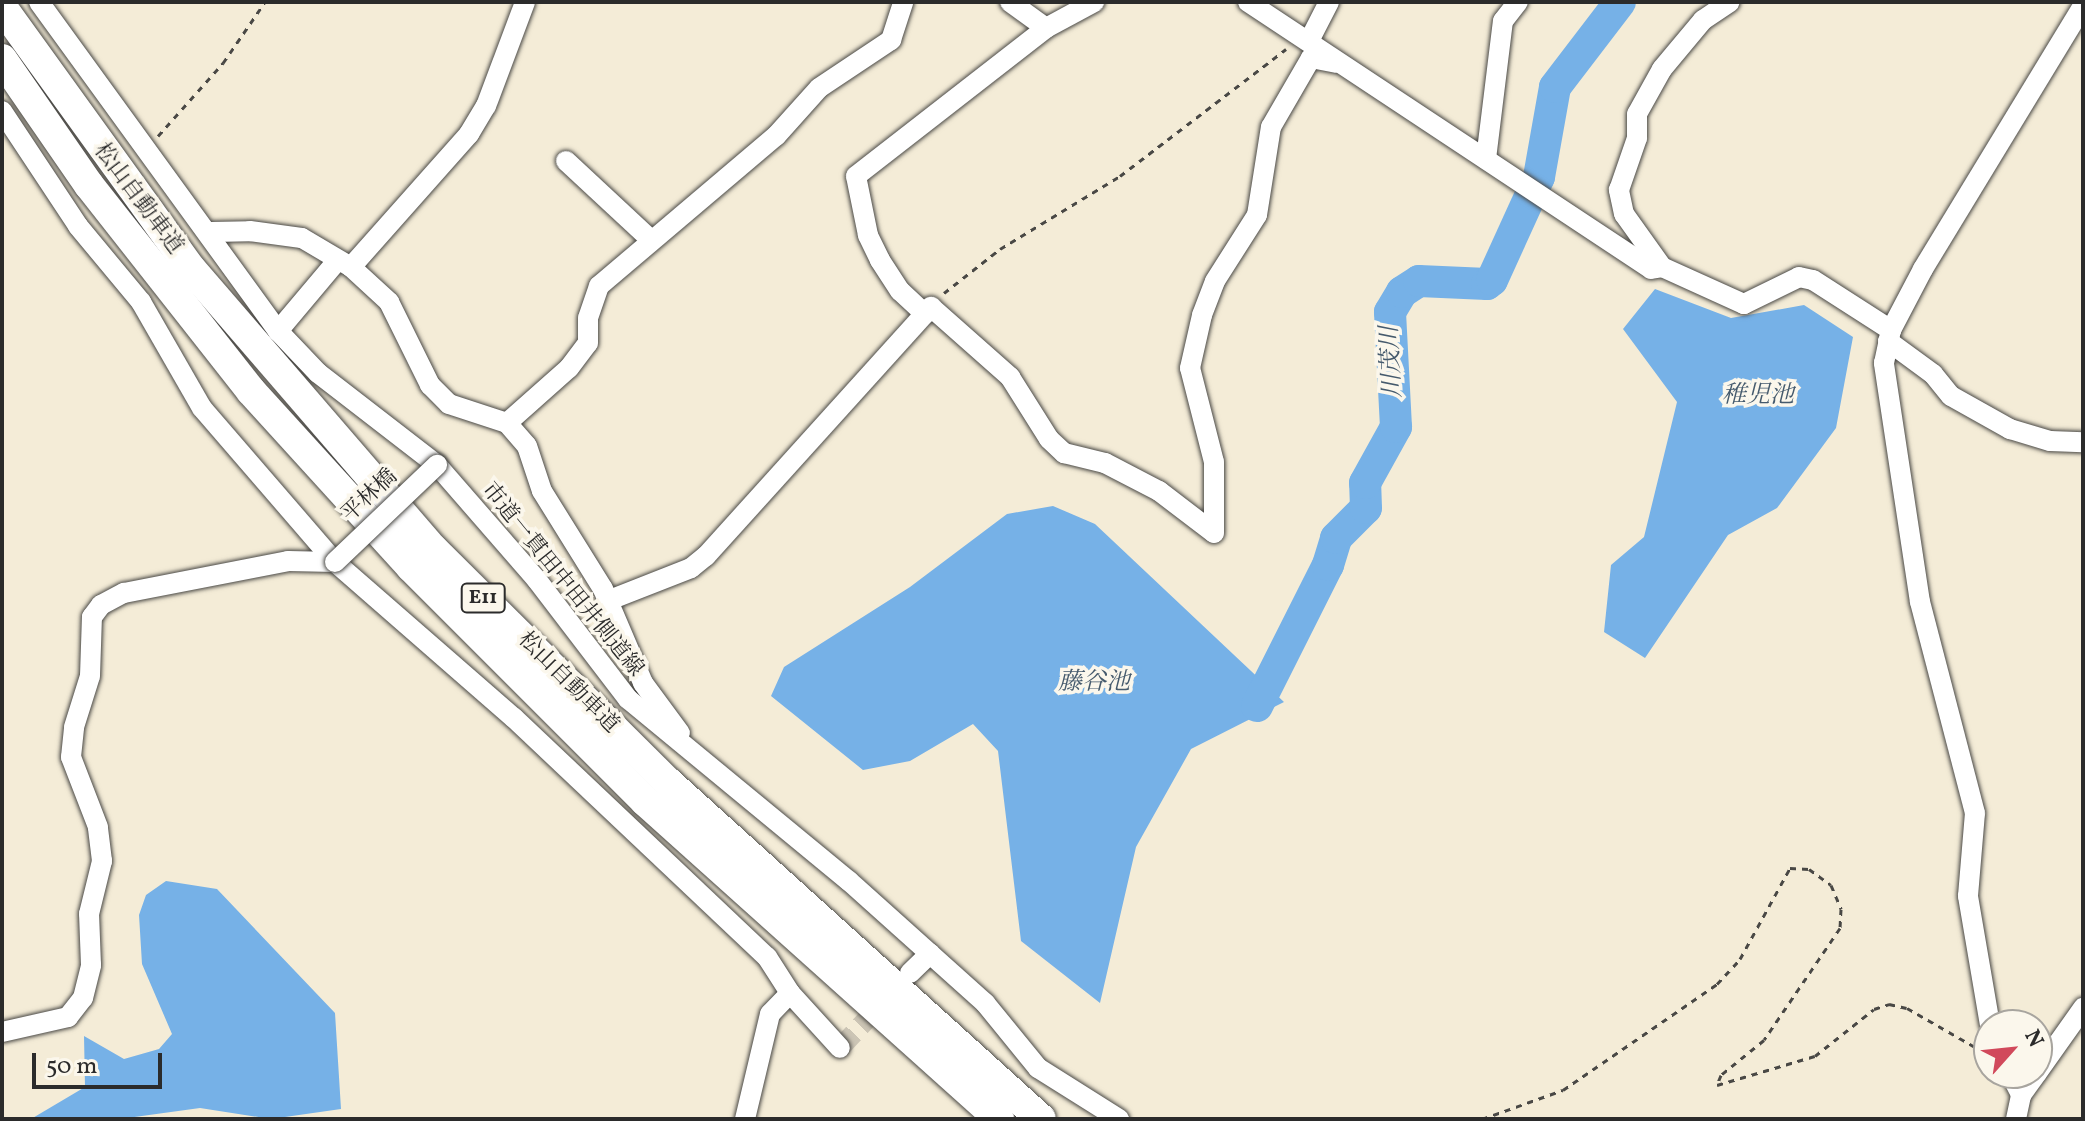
<!DOCTYPE html>
<meta charset="utf-8">
<style>
body{margin:0}
#map{position:relative;width:2085px;height:1121px;overflow:hidden;background:#f4ecd7;font-family:Vollkorn,"Noto Serif JP",serif}
div>[style]{position:absolute}
[style*='--x']{left:calc(var(--x)*1px);top:calc(var(--y)*1px);width:calc(var(--w)*1px);rotate:calc(var(--a)*1deg)}
.water>*{inset:0;background:#76b1e7}
.river>*{height:32px;margin:-16px;padding:0 16px;transform-origin:16px;border-radius:16px;background:#76b1e7}
.minor-tunnel>*{height:20px;margin-top:-10px;transform-origin:0;background:repeating-linear-gradient(90deg,#ccc5b5 0 20px,transparent 0 30px)}
.path>*{height:3px;margin-top:-1.5px;transform-origin:0;background:repeating-linear-gradient(90deg,#494845 0 6px,transparent 0 12px)}
.roads{filter:drop-shadow(0 0 2px #494845) drop-shadow(0 0 2px #494845)}
.minor>*{height:20px;margin:-10px;padding:0 10px;transform-origin:10px;border-radius:10px;background:#fff}
.highway>*{height:30px;margin:-15px;padding:0 15px;transform-origin:15px;border-radius:15px;background:#fff}
.bridges{filter:drop-shadow(0 0 2px #494845) drop-shadow(0 0 2px #494845)}
.minor-bridge>*{height:20px;margin:-10px;padding:0 10px;transform-origin:10px;border-radius:10px;background:#fff}
span{translate:-50% -50%;white-space:nowrap;text-align:center;line-height:1.15;-webkit-text-stroke:7px #fbf7ec;paint-order:stroke}
.shield-label span{padding:2px 6px;background:#fbf7ec;border:2px solid;border-radius:6px;-webkit-text-stroke-width:0}
.shield-label{font-size:20px;color:#2b2b2b;font-weight:700}
.street-label{font-size:22px;color:#2b2b2b}
.water-label{font-size:24px;color:#455a6d;font-style:italic}
.frame{position:absolute;inset:0;border:4px solid #2b2b2b;pointer-events:none}
.north{position:absolute;left:1973px;top:1009px;width:80px;height:80px;box-sizing:border-box;background:#fbf7ec;border:2px solid #a8a59f;border-radius:50%;rotate:63deg;font-size:22px;font-weight:700;line-height:32px;text-align:center;color:#2b2b2b}
.north::after{content:'';display:block;margin:auto;width:28px;height:36px;background:#d1495b;clip-path:polygon(50% 0,100% 100%,50% 72%,0 100%)}
.scale{position:absolute;left:32px;top:1053px;width:130px;height:36px;box-sizing:border-box;border:4px solid #2b2b2b;border-top:0;padding-left:10px;font-size:24px;line-height:28px;white-space:nowrap;color:#2b2b2b;-webkit-text-stroke:6px #fbf7ec;paint-order:stroke}
</style>
<div id="map">
<div class="water">
<i style="clip-path:polygon(1655px 289px,1731px 318px,1804px 305px,1853px 337px,1836px 428px,1777px 508px,1728px 535px,1645px 658px,1604px 632px,1611px 565px,1644px 537px,1677px 402px,1623px 329px)"></i>
<i style="clip-path:polygon(1053px 506px,1095px 524px,1284px 702px,1191px 749px,1136px 847px,1100px 1003px,1021px 941px,998px 751px,973px 724px,910px 761px,863px 770px,771px 696px,784px 667px,910px 587px,1007px 514px)"></i>
<i style="clip-path:polygon(166px 881px,217px 889px,335px 1013px,341px 1109px,271px 1119px,200px 1108px,120px 1119px,31px 1119px,85px 1087px,84px 1036px,124px 1059px,159px 1049px,172px 1034px,142px 964px,139px 915px,146px 895px)"></i>
</div>
<div class="river">
<i style="--x:1257;--y:706;--w:158;--a:-63.3"></i>
<i style="--x:1328;--y:565;--w:28;--a:-73"></i>
<i style="--x:1336;--y:538;--w:42;--a:-45"></i>
<i style="--x:1366;--y:508;--w:25;--a:-92"></i>
<i style="--x:1365;--y:483;--w:64;--a:-61"></i>
<i style="--x:1396;--y:427;--w:115;--a:-93"></i>
<i style="--x:1390;--y:312;--w:23;--a:-59"></i>
<i style="--x:1402;--y:292;--w:20;--a:-33"></i>
<i style="--x:1419;--y:281;--w:68;--a:2.5"></i>
<i style="--x:1487;--y:284;--w:6;--a:-39"></i>
<i style="--x:1492;--y:280;--w:113;--a:-65.5"></i>
<i style="--x:1539;--y:177;--w:91;--a:-79.9"></i>
<i style="--x:1555;--y:87;--w:107;--a:-52.6"></i>
</div>
<div class="minor-tunnel">
<i style="--x:840;--y:1048;--w:63;--a:-46.9"></i>
</div>
<div class="path">
<i style="--x:158;--y:136;--w:98;--a:-48.3"></i>
<i style="--x:223;--y:63;--w:74;--a:-55.5"></i>
<i style="--x:944;--y:293;--w:71;--a:-38.2"></i>
<i style="--x:1000;--y:249;--w:140;--a:-31.3"></i>
<i style="--x:1120;--y:176;--w:209;--a:-37.4"></i>
<i style="--x:1482;--y:1119;--w:86;--a:-19.7"></i>
<i style="--x:1563;--y:1090;--w:187;--a:-34.5"></i>
<i style="--x:1717;--y:984;--w:34;--a:-47"></i>
<i style="--x:1740;--y:959;--w:104;--a:-61.2"></i>
<i style="--x:1790;--y:868;--w:19;--a:3"></i>
<i style="--x:1809;--y:869;--w:27;--a:36"></i>
<i style="--x:1831;--y:885;--w:26;--a:67"></i>
<i style="--x:1841;--y:909;--w:19;--a:93"></i>
<i style="--x:1840;--y:928;--w:135;--a:124.2"></i>
<i style="--x:1764;--y:1040;--w:55;--a:140.9"></i>
<i style="--x:1721;--y:1075;--w:11;--a:112"></i>
<i style="--x:1717;--y:1085;--w:102;--a:-16.5"></i>
<i style="--x:1815;--y:1056;--w:75;--a:-38.5"></i>
<i style="--x:1874;--y:1009;--w:16;--a:-18"></i>
<i style="--x:1889;--y:1004;--w:18;--a:13"></i>
<i style="--x:1907;--y:1008;--w:95;--a:29.8"></i>
</div>
<div class="roads">
<div class="minor">
<i style="--x:39;--y:2;--w:407;--a:54"></i>
<i style="--x:278;--y:331;--w:58;--a:46.4"></i>
<i style="--x:318;--y:373;--w:150;--a:37.7"></i>
<i style="--x:437;--y:465;--w:152;--a:49"></i>
<i style="--x:537;--y:580;--w:150;--a:52.6"></i>
<i style="--x:628;--y:699;--w:286;--a:39.5"></i>
<i style="--x:849;--y:881;--w:183;--a:41.9"></i>
<i style="--x:985;--y:1003;--w:84;--a:50.8"></i>
<i style="--x:1038;--y:1068;--w:96;--a:32.2"></i>
<i style="--x:1010;--y:2;--w:44;--a:35.8"></i>
<i style="--x:1248;--y:2;--w:483;--a:33.5"></i>
<i style="--x:1651;--y:269;--w:11;--a:-10"></i>
<i style="--x:1662;--y:267;--w:90;--a:24.3"></i>
<i style="--x:1744;--y:304;--w:61;--a:-26.1"></i>
<i style="--x:1799;--y:277;--w:14;--a:12"></i>
<i style="--x:1813;--y:280;--w:93;--a:32.7"></i>
<i style="--x:1309;--y:41;--w:44;--a:-62.9"></i>
<i style="--x:2;--y:111;--w:138;--a:56.5"></i>
<i style="--x:78;--y:226;--w:99;--a:50.3"></i>
<i style="--x:141;--y:302;--w:122;--a:60.1"></i>
<i style="--x:202;--y:408;--w:203;--a:49.2"></i>
<i style="--x:335;--y:562;--w:237;--a:41.1"></i>
<i style="--x:514;--y:718;--w:348;--a:43.4"></i>
<i style="--x:767;--y:957;--w:43;--a:57.4"></i>
<i style="--x:790;--y:993;--w:74;--a:47.7"></i>
<i style="--x:1486;--y:159;--w:139;--a:-83"></i>
<i style="--x:1503;--y:21;--w:24;--a:-52"></i>
<i style="--x:566;--y:161;--w:116;--a:42.9"></i>
<i style="--x:211;--y:232;--w:39;--a:-1"></i>
<i style="--x:250;--y:231;--w:52;--a:7.7"></i>
<i style="--x:302;--y:238;--w:57;--a:30.6"></i>
<i style="--x:351;--y:267;--w:52;--a:42.6"></i>
<i style="--x:389;--y:302;--w:93;--a:63.7"></i>
<i style="--x:430;--y:385;--w:27;--a:45"></i>
<i style="--x:449;--y:404;--w:61;--a:18.1"></i>
<i style="--x:507;--y:423;--w:30;--a:49"></i>
<i style="--x:527;--y:446;--w:47;--a:71.6"></i>
<i style="--x:542;--y:491;--w:115;--a:58.1"></i>
<i style="--x:603;--y:589;--w:102;--a:66.9"></i>
<i style="--x:643;--y:683;--w:62;--a:53.5"></i>
<i style="--x:351;--y:267;--w:178;--a:-48.4"></i>
<i style="--x:469;--y:134;--w:33;--a:-59"></i>
<i style="--x:486;--y:106;--w:111;--a:-69.4"></i>
<i style="--x:1662;--y:267;--w:65;--a:-125.6"></i>
<i style="--x:1624;--y:214;--w:25;--a:-102"></i>
<i style="--x:1619;--y:190;--w:55;--a:-70.9"></i>
<i style="--x:1637;--y:138;--w:24;--a:-90"></i>
<i style="--x:1637;--y:114;--w:51;--a:-60.9"></i>
<i style="--x:1662;--y:69;--w:64;--a:-50.1"></i>
<i style="--x:1703;--y:20;--w:32;--a:-34"></i>
<i style="--x:925;--y:314;--w:34;--a:-137"></i>
<i style="--x:900;--y:291;--w:37;--a:-123"></i>
<i style="--x:880;--y:260;--w:28;--a:-116"></i>
<i style="--x:868;--y:235;--w:60;--a:-101.5"></i>
<i style="--x:856;--y:176;--w:241;--a:-37.9"></i>
<i style="--x:1046;--y:28;--w:55;--a:-28.4"></i>
<i style="--x:278;--y:331;--w:92;--a:-49.9"></i>
<i style="--x:1888;--y:341;--w:56;--a:36.3"></i>
<i style="--x:1933;--y:374;--w:28;--a:51"></i>
<i style="--x:1951;--y:396;--w:68;--a:29.2"></i>
<i style="--x:2010;--y:429;--w:42;--a:16.7"></i>
<i style="--x:2050;--y:441;--w:33;--a:2"></i>
<i style="--x:507;--y:423;--w:83;--a:-41.6"></i>
<i style="--x:569;--y:368;--w:31;--a:-53"></i>
<i style="--x:588;--y:343;--w:25;--a:-90"></i>
<i style="--x:588;--y:318;--w:34;--a:-71"></i>
<i style="--x:599;--y:286;--w:232;--a:-40.3"></i>
<i style="--x:776;--y:136;--w:64;--a:-48.1"></i>
<i style="--x:819;--y:88;--w:87;--a:-33.7"></i>
<i style="--x:891;--y:40;--w:40;--a:-72"></i>
<i style="--x:1214;--y:533;--w:71;--a:-90"></i>
<i style="--x:1214;--y:462;--w:97;--a:-104.3"></i>
<i style="--x:1190;--y:368;--w:54;--a:-77.2"></i>
<i style="--x:1202;--y:315;--w:36;--a:-69"></i>
<i style="--x:1215;--y:281;--w:78;--a:-57.5"></i>
<i style="--x:1257;--y:215;--w:89;--a:-81"></i>
<i style="--x:1271;--y:127;--w:80;--a:-59.9"></i>
<i style="--x:1311;--y:58;--w:25;--a:11"></i>
<i style="--x:607;--y:601;--w:90;--a:-21.4"></i>
<i style="--x:691;--y:568;--w:19;--a:-39"></i>
<i style="--x:706;--y:556;--w:336;--a:-47.9"></i>
<i style="--x:931;--y:307;--w:106;--a:41.5"></i>
<i style="--x:1010;--y:377;--w:73;--a:57.8"></i>
<i style="--x:1049;--y:439;--w:21;--a:43"></i>
<i style="--x:1064;--y:453;--w:42;--a:13.7"></i>
<i style="--x:1105;--y:463;--w:61;--a:27.4"></i>
<i style="--x:1159;--y:491;--w:69;--a:37.4"></i>
<i style="--x:910;--y:973;--w:28;--a:-44"></i>
<i style="--x:1990;--y:1025;--w:131;--a:-99.7"></i>
<i style="--x:1968;--y:896;--w:83;--a:-85.2"></i>
<i style="--x:1975;--y:813;--w:218;--a:-104.6"></i>
<i style="--x:1920;--y:602;--w:242;--a:-98.6"></i>
<i style="--x:1884;--y:363;--w:34;--a:-78"></i>
<i style="--x:1891;--y:330;--w:69;--a:-62.3"></i>
<i style="--x:1923;--y:269;--w:308;--a:-58.7"></i>
<i style="--x:2;--y:1032;--w:68;--a:-12.8"></i>
<i style="--x:68;--y:1017;--w:24;--a:-52"></i>
<i style="--x:83;--y:998;--w:34;--a:-76"></i>
<i style="--x:91;--y:965;--w:51;--a:-92.2"></i>
<i style="--x:89;--y:914;--w:55;--a:-76.2"></i>
<i style="--x:102;--y:861;--w:34;--a:-97"></i>
<i style="--x:98;--y:827;--w:75;--a:-111.1"></i>
<i style="--x:71;--y:757;--w:30;--a:-84"></i>
<i style="--x:74;--y:727;--w:53;--a:-72.6"></i>
<i style="--x:90;--y:676;--w:59;--a:-88.1"></i>
<i style="--x:92;--y:617;--w:15;--a:-53"></i>
<i style="--x:101;--y:605;--w:26;--a:-28"></i>
<i style="--x:124;--y:593;--w:167;--a:-11"></i>
<i style="--x:288;--y:561;--w:47;--a:1.2"></i>
<i style="--x:2010;--y:1073;--w:25;--a:63"></i>
<i style="--x:2037;--y:1073;--w:80;--a:-54.7"></i>
<i style="--x:745;--y:1119;--w:108;--a:-76.6"></i>
<i style="--x:770;--y:1014;--w:29;--a:-46"></i>
<i style="--x:2016;--y:1119;--w:25;--a:-78"></i>
<i style="--x:2021;--y:1095;--w:27;--a:-54"></i>
</div>
<div class="highway">
<i style="--x:2;--y:7;--w:324;--a:54.2"></i>
<i style="--x:192;--y:270;--w:370;--a:49.2"></i>
<i style="--x:434;--y:550;--w:331;--a:44.8"></i>
<i style="--x:669;--y:783;--w:501;--a:42.09"></i>
<i style="--x:2;--y:59;--w:153;--a:55.4"></i>
<i style="--x:89;--y:185;--w:262;--a:51.8"></i>
<i style="--x:251;--y:391;--w:238;--a:47.7"></i>
<i style="--x:411;--y:567;--w:331;--a:45"></i>
<i style="--x:645;--y:801;--w:476;--a:41.9"></i>
</div>
</div>
<div class="bridges">
<div class="minor-bridge">
<i style="--x:335;--y:562;--w:141;--a:-43.6"></i>
</div>
</div>
<div class="shield-label">
<span style="left:483px;top:598px">E11</span>
</div>
<div class="street-label">
<span style="left:138px;top:199px;rotate:53deg">松山自動車道</span>
<span style="left:370px;top:496px;rotate:-43deg">平林橋</span>
<span style="left:562px;top:580px;rotate:51deg">市道一貫田中田井側道線</span>
<span style="left:568px;top:683px;rotate:45deg">松山自動車道</span>
</div>
<div class="water-label">
<span style="left:1393px;top:362px;rotate:-93deg">川茂川</span>
<span style="left:1758px;top:397px">稚児池</span>
<span style="left:1094px;top:684px">藤谷池</span>
</div>
<div class="frame"></div>
<div class="north">N</div>
<div class="scale">50 m</div>
</div>
